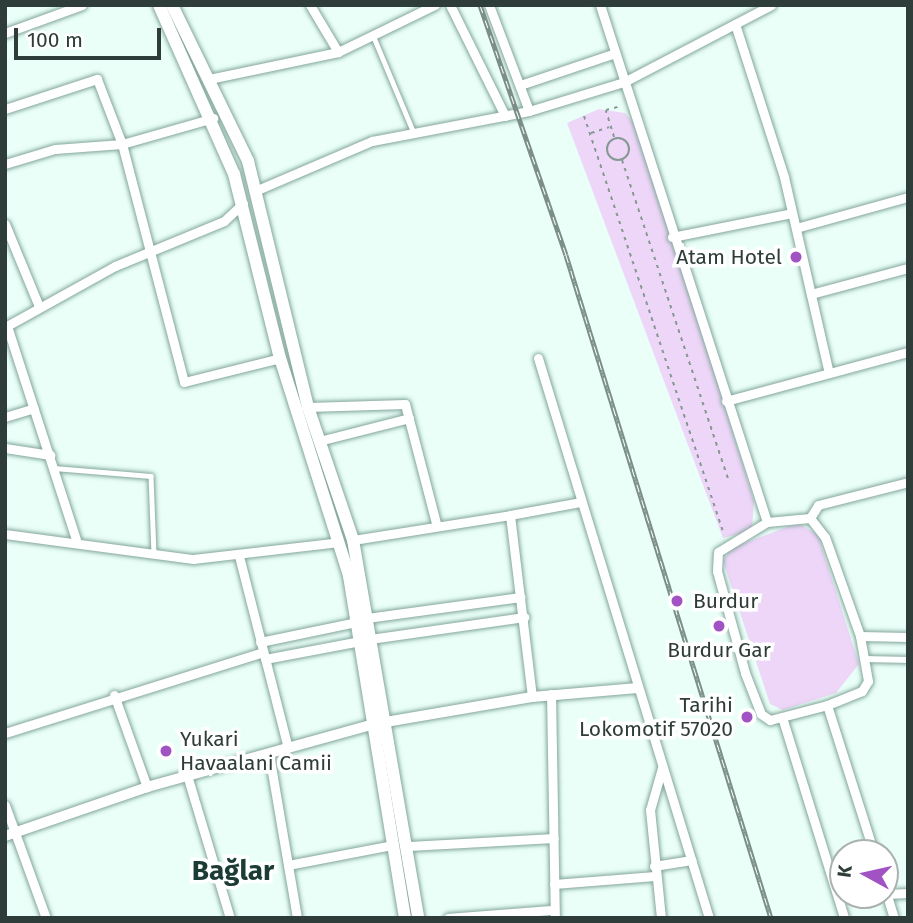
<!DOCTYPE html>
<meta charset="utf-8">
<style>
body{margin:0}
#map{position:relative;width:913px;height:923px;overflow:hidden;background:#e9fff8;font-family:"Fira Sans",sans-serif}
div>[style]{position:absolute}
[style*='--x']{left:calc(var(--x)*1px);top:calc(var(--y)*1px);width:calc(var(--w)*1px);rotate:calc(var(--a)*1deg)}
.green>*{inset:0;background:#eed6f9}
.path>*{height:2px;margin-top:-1px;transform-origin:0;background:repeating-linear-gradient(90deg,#869893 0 3.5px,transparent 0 8.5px)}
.path>.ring{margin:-1px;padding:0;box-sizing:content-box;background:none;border:2px solid #869893;border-radius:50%}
.roads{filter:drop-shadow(0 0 2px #83a69c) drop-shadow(0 0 2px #83a69c)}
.service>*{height:4.5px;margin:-2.25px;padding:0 2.25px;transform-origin:2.25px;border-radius:2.25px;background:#fff}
.pedestrian>*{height:6px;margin:-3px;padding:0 3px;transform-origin:3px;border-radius:3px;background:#fff}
.minor>*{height:9px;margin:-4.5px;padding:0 4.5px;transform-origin:4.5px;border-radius:4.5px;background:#fff}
.tertiary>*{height:10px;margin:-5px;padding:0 5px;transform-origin:5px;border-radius:5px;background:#fff}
.secondary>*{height:12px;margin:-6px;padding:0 6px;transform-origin:6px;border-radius:6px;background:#fff}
.rail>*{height:5px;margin-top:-2.5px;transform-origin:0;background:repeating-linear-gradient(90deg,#fff 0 8px,#7c8e88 0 16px);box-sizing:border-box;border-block:2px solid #7c8e88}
.dots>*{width:19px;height:19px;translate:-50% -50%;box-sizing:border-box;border:4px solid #fff;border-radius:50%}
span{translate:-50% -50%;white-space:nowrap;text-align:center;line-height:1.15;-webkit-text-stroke:7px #fff;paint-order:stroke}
.poi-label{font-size:21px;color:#2e3d39}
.right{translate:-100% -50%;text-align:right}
.left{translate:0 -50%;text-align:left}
.district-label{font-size:28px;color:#1b3b34;font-weight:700}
.frame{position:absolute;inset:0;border:7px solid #2e3d39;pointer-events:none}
.north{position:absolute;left:829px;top:839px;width:70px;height:70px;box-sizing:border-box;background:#fff;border:2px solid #abb1b0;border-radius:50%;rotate:278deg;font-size:19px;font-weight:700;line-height:28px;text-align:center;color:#2e3d39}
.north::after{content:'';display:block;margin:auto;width:24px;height:32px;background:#a253c3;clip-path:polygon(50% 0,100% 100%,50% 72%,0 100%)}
.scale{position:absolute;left:14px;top:28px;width:147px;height:32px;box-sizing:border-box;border:4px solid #2e3d39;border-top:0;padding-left:9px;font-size:21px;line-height:24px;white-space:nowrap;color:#2e3d39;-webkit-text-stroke:5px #fff;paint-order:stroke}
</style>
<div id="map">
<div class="green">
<i style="clip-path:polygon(599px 109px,625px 113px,638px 128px,754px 501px,752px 528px,743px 533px,723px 538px,567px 123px)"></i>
<i style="clip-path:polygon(798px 523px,818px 535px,859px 664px,836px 693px,783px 710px,770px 704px,723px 561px,731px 548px)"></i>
</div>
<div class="path">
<i style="--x:584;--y:116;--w:441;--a:71.5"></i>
<i style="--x:591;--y:133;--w:19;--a:-18"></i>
<i style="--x:614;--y:137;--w:28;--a:-107"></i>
<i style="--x:606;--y:110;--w:16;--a:-15"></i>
<i class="ring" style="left:607px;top:138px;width:20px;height:20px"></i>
<i style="--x:622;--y:160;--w:336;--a:71.6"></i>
</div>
<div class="roads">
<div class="service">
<i style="--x:373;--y:35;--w:106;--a:67.3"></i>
<i style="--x:54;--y:468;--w:97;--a:4.7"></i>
<i style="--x:151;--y:476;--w:78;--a:87.8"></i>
</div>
<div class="pedestrian">
<i style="--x:867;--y:659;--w:41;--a:1.4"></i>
</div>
<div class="minor">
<i style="--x:310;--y:5;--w:55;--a:59.2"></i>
<i style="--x:450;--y:5;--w:124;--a:63.6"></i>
<i style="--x:489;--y:5;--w:113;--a:69.3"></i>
<i style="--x:600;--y:5;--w:543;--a:72.1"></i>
<i style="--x:767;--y:522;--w:57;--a:148.5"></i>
<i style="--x:718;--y:552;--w:19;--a:93"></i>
<i style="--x:717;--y:571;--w:106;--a:74.6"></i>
<i style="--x:745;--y:673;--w:44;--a:68.7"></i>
<i style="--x:761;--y:714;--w:11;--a:34"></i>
<i style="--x:770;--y:720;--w:59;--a:-14.7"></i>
<i style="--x:735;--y:24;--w:161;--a:72.2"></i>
<i style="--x:784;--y:177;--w:201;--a:77.1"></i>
<i style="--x:5;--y:33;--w:82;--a:-20"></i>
<i style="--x:209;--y:79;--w:132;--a:-11.8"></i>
<i style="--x:338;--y:52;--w:108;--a:-25.9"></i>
<i style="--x:520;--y:85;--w:100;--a:-18.6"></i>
<i style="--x:5;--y:109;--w:97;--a:-18.1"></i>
<i style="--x:97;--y:79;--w:70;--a:69"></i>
<i style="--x:122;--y:144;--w:246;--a:75.4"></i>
<i style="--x:184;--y:382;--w:99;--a:-14"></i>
<i style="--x:5;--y:164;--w:52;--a:-16.7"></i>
<i style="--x:55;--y:149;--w:67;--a:-4.3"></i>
<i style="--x:122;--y:144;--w:95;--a:-15.9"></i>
<i style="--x:257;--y:190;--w:125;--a:-23.1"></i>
<i style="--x:372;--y:141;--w:160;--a:-10.8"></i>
<i style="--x:529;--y:111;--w:99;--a:-17"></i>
<i style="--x:624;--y:82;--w:166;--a:-27.6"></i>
<i style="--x:5;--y:224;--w:87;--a:67.6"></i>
<i style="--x:796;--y:228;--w:116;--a:-15.5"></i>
<i style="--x:672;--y:237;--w:122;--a:-11.3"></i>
<i style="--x:811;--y:294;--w:100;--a:-15"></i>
<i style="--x:7;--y:326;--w:228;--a:72.1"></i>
<i style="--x:5;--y:327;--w:126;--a:-29"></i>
<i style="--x:115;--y:266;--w:118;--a:-22.4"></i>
<i style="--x:224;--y:221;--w:26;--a:-43"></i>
<i style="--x:538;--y:358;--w:586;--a:73.02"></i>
<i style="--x:726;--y:401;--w:188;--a:-15.1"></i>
<i style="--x:308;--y:407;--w:97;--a:-1.8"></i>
<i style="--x:405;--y:404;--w:123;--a:75.4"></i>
<i style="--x:5;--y:417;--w:30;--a:-17"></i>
<i style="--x:319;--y:441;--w:93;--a:-14.3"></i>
<i style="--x:5;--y:448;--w:46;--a:8.8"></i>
<i style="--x:810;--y:518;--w:15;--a:-58"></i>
<i style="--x:818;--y:505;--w:93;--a:-14.3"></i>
<i style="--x:767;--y:522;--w:43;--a:-5.3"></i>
<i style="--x:810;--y:518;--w:24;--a:52"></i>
<i style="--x:825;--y:537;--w:105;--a:70.5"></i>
<i style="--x:860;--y:636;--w:46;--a:79.9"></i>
<i style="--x:868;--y:681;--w:12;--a:121"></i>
<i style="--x:862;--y:691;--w:38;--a:158"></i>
<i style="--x:827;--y:705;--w:155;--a:72.4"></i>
<i style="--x:5;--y:534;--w:190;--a:7.6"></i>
<i style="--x:193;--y:559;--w:147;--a:-6.6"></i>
<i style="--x:353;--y:540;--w:159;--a:-9"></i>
<i style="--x:239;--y:556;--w:198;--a:75.7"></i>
<i style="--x:367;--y:618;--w:155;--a:-7.8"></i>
<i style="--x:860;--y:636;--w:48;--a:1.2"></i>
<i style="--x:370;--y:639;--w:156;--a:-8.1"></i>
<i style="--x:260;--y:642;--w:99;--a:-11.7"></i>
<i style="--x:265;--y:659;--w:97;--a:-10.7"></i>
<i style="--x:551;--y:694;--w:224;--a:89"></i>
<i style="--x:114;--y:695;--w:98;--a:70.3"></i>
<i style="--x:532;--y:697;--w:183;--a:-96.9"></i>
<i style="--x:510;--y:515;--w:71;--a:-10.5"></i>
<i style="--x:782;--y:717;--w:209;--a:72.8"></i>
<i style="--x:5;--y:733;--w:270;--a:-17.4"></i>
<i style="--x:269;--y:754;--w:166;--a:80.3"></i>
<i style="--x:187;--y:775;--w:149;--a:73.3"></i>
<i style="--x:5;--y:805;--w:120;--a:70.1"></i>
<i style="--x:409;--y:846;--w:145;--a:-3.2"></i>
<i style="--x:288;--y:865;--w:107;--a:-10.8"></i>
<i style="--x:654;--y:866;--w:38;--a:-9"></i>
<i style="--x:554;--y:884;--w:101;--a:-4.5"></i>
<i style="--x:885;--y:889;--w:30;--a:73"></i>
<i style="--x:887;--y:894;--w:21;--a:-3"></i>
<i style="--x:448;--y:918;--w:105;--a:-4.4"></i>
<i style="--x:661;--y:918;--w:109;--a:-95.8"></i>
<i style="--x:650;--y:810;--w:44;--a:-74.1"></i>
</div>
<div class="tertiary">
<i style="--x:5;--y:836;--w:150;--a:-19"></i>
<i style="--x:147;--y:787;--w:236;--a:-15.5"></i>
<i style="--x:374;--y:724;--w:160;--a:-9.7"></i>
<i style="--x:532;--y:697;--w:106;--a:-4.9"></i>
</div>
<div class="secondary">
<i style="--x:159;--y:5;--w:185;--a:66.1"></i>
<i style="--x:234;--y:174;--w:190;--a:76"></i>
<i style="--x:280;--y:358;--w:229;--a:72.4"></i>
<i style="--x:349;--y:576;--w:347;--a:80.7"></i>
<i style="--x:172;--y:5;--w:174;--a:64"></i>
<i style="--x:248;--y:161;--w:253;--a:76.3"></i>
<i style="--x:308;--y:407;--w:140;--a:71.3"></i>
<i style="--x:353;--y:540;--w:384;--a:80.2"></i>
</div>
</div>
<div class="rail">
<i style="--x:480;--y:5;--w:264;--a:71"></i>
<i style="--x:566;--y:255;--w:694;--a:72.82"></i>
</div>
<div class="dots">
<i style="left:796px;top:257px;background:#a253c3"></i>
<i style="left:677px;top:601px;background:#a253c3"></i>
<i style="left:719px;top:626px;background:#a253c3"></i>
<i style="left:747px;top:717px;background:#a253c3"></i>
<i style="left:166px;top:751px;background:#a253c3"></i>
</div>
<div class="poi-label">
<span class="right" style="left:782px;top:257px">Atam Hotel</span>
<span class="left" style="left:693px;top:601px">Burdur</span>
<span style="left:719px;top:650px">Burdur Gar</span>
<span class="right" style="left:733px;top:717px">Tarihi<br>Lokomotif 57020</span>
<span class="left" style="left:180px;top:751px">Yukari<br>Havaalani Camii</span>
</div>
<div class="district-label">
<span style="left:233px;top:871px">Bağlar</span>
</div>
<div class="frame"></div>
<div class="north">K</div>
<div class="scale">100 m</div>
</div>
